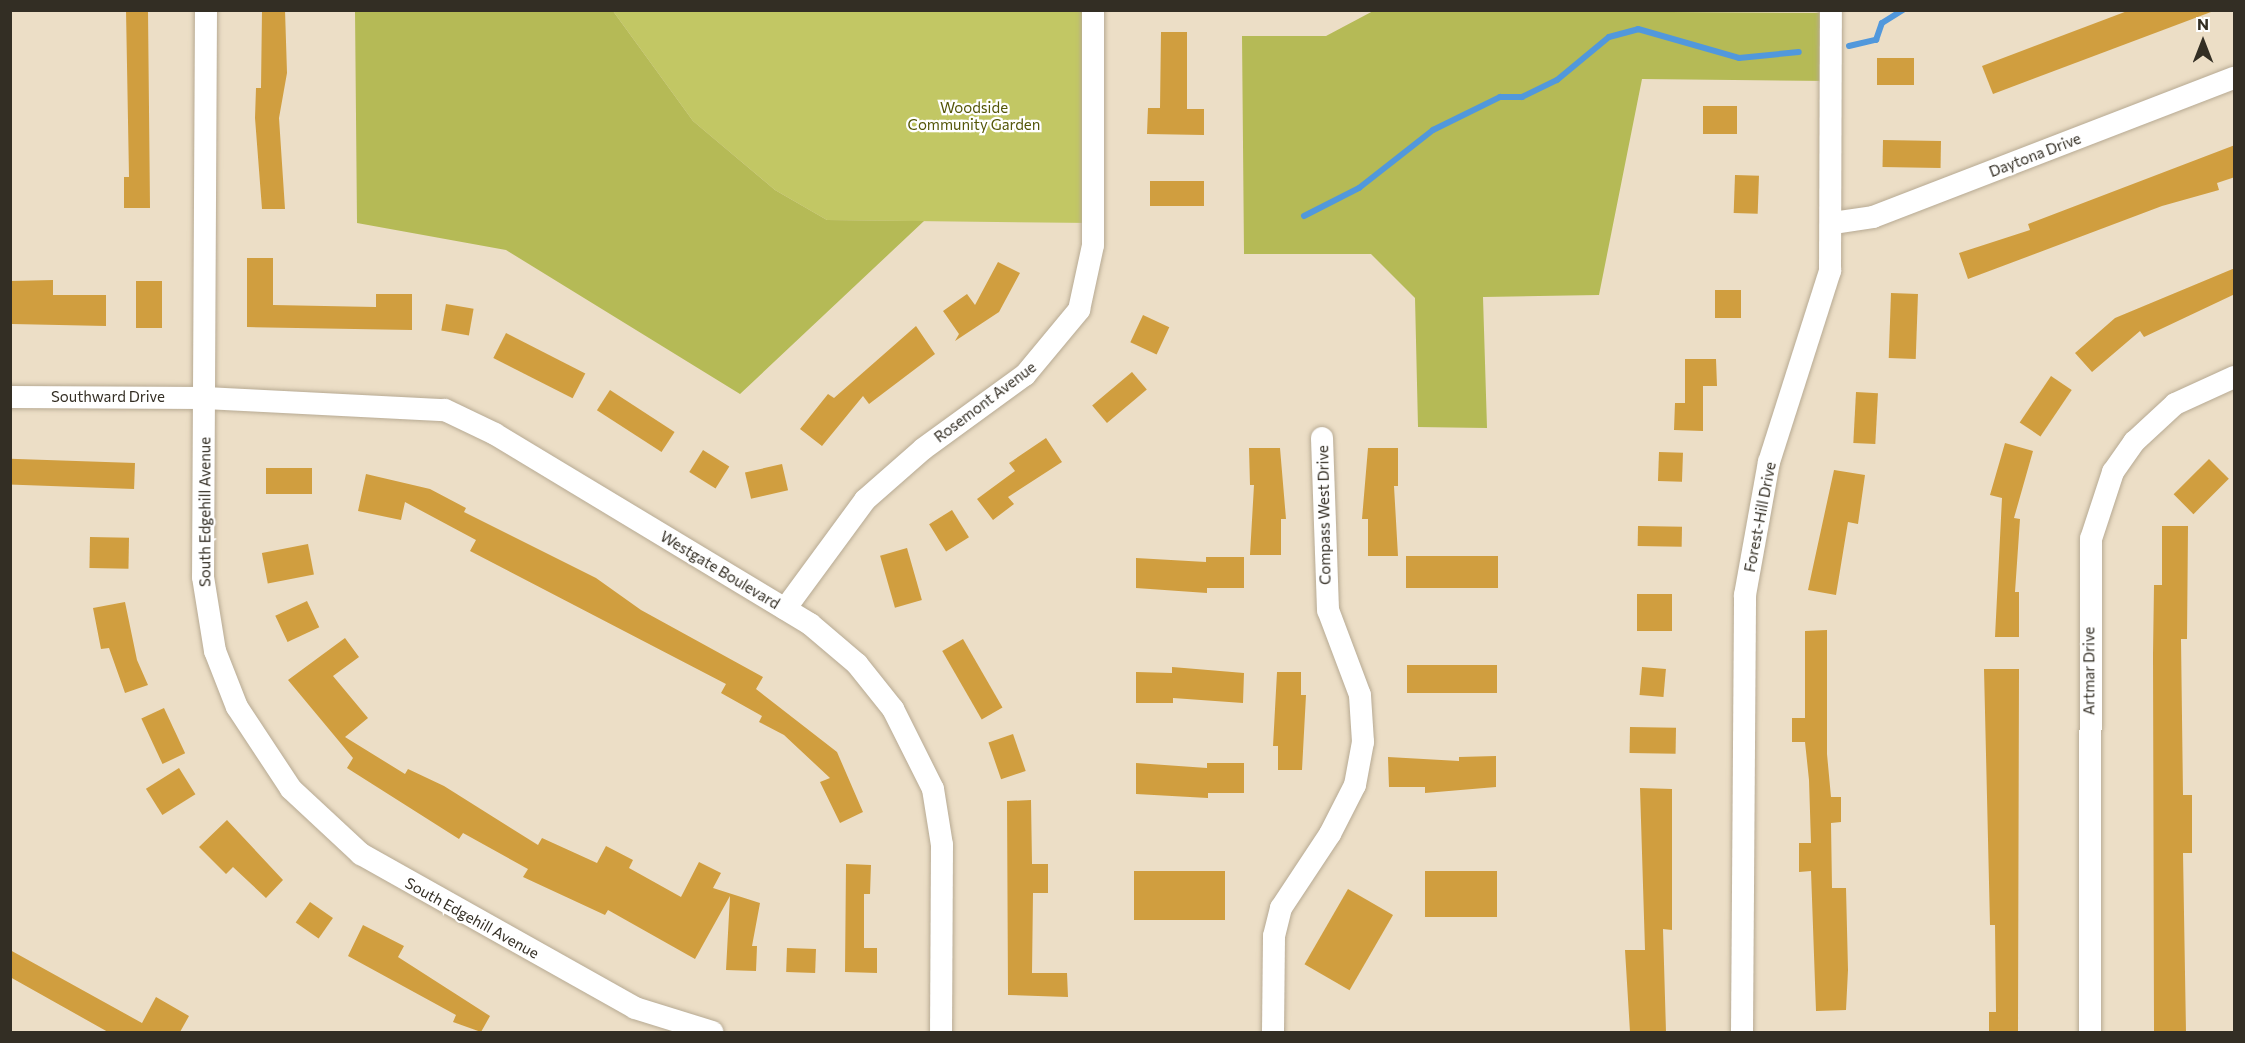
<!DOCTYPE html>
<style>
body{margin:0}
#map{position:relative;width:2245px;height:1043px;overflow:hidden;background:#ecdec6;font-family:Commissioner,sans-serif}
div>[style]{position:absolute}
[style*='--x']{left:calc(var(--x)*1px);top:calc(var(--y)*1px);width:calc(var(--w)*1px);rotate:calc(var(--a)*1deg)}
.green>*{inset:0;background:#c2c764}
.forest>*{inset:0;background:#b5ba56}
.stream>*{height:6px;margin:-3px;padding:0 3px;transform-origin:3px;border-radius:3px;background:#5198dc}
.building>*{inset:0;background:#d09e3f;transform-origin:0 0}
.roads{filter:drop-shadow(0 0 2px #b7aa93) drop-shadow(0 0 2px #b7aa93)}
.minor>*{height:22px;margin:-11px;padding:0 11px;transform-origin:11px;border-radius:11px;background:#fff}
span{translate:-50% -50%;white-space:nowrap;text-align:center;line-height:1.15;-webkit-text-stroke:4.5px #fff;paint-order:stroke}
.park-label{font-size:15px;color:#545608}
.street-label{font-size:15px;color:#332e24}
.frame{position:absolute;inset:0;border:12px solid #332e24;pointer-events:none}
.north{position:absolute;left:2173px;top:12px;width:60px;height:60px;-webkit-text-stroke:4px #fff;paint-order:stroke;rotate:0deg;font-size:16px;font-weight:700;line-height:24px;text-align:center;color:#332e24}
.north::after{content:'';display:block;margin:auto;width:21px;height:27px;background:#332e24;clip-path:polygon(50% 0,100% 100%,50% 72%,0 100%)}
</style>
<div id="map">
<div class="green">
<i style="clip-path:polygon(613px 11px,1093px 11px,1093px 223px,827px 220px,775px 190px,693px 121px)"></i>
</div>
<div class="forest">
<i style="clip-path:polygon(1375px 10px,1831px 13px,1831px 81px,1642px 79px,1599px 295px,1483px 297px,1487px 428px,1418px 427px,1415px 298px,1371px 254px,1244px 254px,1242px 36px,1326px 36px)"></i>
<i style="clip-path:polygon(355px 11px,613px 11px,693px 121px,775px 190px,827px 220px,924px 221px,740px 394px,506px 250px,357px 223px)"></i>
</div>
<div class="stream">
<i style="--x:1849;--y:46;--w:28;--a:-13"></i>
<i style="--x:1876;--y:40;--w:18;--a:-71"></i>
<i style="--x:1882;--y:23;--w:25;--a:-32"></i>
<i style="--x:1304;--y:216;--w:62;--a:-27"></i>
<i style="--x:1359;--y:188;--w:94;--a:-38.1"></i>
<i style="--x:1433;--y:130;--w:75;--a:-26.2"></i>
<i style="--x:1500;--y:97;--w:22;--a:0"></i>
<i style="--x:1522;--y:97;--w:39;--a:-26"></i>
<i style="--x:1557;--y:80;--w:67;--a:-39.6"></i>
<i style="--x:1609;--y:37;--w:30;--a:-15"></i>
<i style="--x:1638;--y:29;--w:105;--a:16"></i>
<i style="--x:1739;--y:58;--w:60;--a:-5.7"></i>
</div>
<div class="building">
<i style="clip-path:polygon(126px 10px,148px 10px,150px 208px,124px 208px,124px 177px,129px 177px)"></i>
<i style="clip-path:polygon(262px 10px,285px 10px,287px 73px,279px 118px,285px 209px,262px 209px,255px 118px,256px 88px,261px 88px)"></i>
<i style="clip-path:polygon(2130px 10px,2211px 12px,1993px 94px,1982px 66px)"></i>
<i style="clip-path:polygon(1161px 32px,1187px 32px,1187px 109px,1204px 109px,1204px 135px,1147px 134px,1148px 108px,1160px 108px)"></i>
<i style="left:1877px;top:58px;width:37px;height:27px"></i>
<i style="left:1703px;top:106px;width:34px;height:28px"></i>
<i style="left:1883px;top:140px;width:58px;height:27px;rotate:1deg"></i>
<i style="clip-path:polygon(2235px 145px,2235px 177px,2217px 183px,2219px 190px,2162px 206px,1968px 279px,1959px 253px,2030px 230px,2028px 224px)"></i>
<i style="left:1735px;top:175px;width:24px;height:38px;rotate:2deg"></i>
<i style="left:1150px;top:181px;width:54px;height:25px"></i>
<i style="clip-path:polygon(247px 258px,273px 258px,273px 305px,376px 307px,376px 294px,412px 294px,412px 330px,247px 327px)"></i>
<i style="clip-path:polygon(998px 262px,1020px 273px,999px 312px,955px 341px,959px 334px,943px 311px,967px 294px,975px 305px)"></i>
<i style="clip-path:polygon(2235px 268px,2235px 294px,2144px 337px,2140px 331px,2092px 372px,2075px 353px,2115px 318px)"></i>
<i style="clip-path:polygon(53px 280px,53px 295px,106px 295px,106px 326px,12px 324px,11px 281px)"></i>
<i style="left:136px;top:281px;width:26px;height:47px"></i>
<i style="left:1715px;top:290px;width:26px;height:28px"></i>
<i style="left:1891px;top:293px;width:27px;height:65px;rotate:2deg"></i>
<i style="left:446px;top:304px;width:28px;height:27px;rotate:10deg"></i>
<i style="left:1143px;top:315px;width:29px;height:30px;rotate:25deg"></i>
<i style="clip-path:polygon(916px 326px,935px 354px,869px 404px,863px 396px,822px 446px,800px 429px,828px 394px,834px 398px)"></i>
<i style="left:506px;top:333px;width:89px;height:28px;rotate:27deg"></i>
<i style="clip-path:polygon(1685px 359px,1716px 359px,1717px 386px,1703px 386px,1703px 431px,1674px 430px,1675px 403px,1685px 403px)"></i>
<i style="left:1132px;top:372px;width:23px;height:52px;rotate:50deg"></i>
<i style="left:2051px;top:376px;width:25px;height:56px;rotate:34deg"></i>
<i style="left:610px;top:390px;width:77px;height:24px;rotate:33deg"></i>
<i style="left:1856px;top:392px;width:22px;height:51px;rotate:3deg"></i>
<i style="clip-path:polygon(1046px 438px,1062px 462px,1008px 497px,1014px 504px,993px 520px,977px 499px,1015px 471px,1009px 463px)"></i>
<i style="clip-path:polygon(2005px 443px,2033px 451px,2014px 518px,2020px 519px,2015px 592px,2019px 592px,2019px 637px,1995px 637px,2002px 498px,1990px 495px)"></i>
<i style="clip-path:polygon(1249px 448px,1280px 448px,1286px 519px,1281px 519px,1281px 555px,1250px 555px,1254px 485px,1250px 485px)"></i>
<i style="clip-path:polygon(1368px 448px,1398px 448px,1398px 486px,1394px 486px,1398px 556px,1368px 556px,1368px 519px,1362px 519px)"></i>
<i style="left:703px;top:450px;width:31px;height:26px;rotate:32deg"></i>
<i style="left:1659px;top:452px;width:24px;height:29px;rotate:2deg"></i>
<i style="left:2209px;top:459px;width:28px;height:50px;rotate:45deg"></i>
<i style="left:135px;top:463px;width:26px;height:125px;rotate:92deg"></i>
<i style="left:782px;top:464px;width:27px;height:38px;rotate:77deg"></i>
<i style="left:266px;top:468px;width:46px;height:26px"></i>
<i style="clip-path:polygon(1834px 470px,1865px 475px,1858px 524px,1848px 522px,1836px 595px,1808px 590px)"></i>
<i style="clip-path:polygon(366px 474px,430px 489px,466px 508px,464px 512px,596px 578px,641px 610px,763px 677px,756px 689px,837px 752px,863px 812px,840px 823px,820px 782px,830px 778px,784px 735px,759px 722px,762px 716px,721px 693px,726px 684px,470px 551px,476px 540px,405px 502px,401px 520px,358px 511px)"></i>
<i style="left:952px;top:510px;width:32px;height:27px;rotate:58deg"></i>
<i style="left:1638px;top:526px;width:44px;height:20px;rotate:1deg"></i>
<i style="clip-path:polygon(2162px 526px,2188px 526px,2187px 639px,2181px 639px,2183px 795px,2192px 795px,2192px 853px,2183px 853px,2186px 1032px,2154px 1032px,2153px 654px,2154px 585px,2162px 585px)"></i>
<i style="left:90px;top:537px;width:39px;height:31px;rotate:1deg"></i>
<i style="left:308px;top:544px;width:31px;height:47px;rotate:79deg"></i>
<i style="left:907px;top:548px;width:54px;height:28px;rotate:74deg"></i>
<i style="left:1498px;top:556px;width:32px;height:92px;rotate:90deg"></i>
<i style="clip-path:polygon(1206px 557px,1244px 557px,1244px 588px,1207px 588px,1207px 593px,1136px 588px,1136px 558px,1206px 562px)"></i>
<i style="left:1637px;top:594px;width:35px;height:37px"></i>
<i style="left:307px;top:601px;width:29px;height:35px;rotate:65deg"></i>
<i style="clip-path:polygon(125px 602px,137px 660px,148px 685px,125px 693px,109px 648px,101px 649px,93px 608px)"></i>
<i style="clip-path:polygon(1827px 630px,1827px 754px,1831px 797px,1841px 797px,1841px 822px,1831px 823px,1832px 888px,1846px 888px,1848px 970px,1846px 1010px,1816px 1011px,1811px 871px,1799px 872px,1799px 843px,1811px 843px,1809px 780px,1805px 742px,1792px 742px,1792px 718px,1805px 718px,1805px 631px)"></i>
<i style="clip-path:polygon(345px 638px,359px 657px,333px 676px,368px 718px,345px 737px,405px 774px,408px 769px,444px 786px,538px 845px,542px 838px,597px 863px,606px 846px,633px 860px,629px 868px,681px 897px,699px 862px,721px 873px,713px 888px,760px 903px,752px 946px,757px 946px,756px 971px,726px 970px,730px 896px,695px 959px,608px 910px,605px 915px,523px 877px,528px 869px,463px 833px,459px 839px,347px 768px,353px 758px,288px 680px)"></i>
<i style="left:963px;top:639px;width:79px;height:24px;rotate:60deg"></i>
<i style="left:1407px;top:665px;width:90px;height:28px"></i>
<i style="clip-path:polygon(1172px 667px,1244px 673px,1243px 703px,1173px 698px,1173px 703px,1136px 703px,1136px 672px,1172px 673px)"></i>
<i style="left:1642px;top:667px;width:24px;height:28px;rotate:5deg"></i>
<i style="clip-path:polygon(1984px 669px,2019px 669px,2018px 1032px,1989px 1032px,1989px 1012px,1996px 1012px,1995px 925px,1990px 925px)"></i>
<i style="clip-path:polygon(1277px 672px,1301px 672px,1301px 695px,1306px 695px,1302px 770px,1278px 770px,1278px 746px,1273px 746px)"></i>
<i style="left:164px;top:708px;width:50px;height:25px;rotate:65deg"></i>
<i style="left:1630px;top:727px;width:46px;height:26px;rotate:1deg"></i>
<i style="left:1013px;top:734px;width:39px;height:26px;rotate:71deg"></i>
<i style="clip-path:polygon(1496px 756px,1496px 787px,1425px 793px,1425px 787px,1389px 787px,1388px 757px,1459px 761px,1459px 757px)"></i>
<i style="clip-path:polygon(1136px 763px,1207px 768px,1207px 763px,1244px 763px,1244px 793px,1208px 793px,1208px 798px,1136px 794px)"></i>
<i style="left:179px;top:768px;width:31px;height:39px;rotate:58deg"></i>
<i style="clip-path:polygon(1640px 788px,1672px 789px,1672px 930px,1663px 929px,1666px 1032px,1630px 1032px,1625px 950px,1645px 950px)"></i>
<i style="clip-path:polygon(1031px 800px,1032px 864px,1048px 864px,1048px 893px,1033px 893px,1032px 973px,1067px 973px,1068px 997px,1008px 995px,1007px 801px)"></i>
<i style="clip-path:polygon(227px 820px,283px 880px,266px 898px,233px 867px,226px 874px,199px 847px)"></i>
<i style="clip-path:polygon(846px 864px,871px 865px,870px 894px,864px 894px,864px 948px,877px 948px,877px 973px,845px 972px)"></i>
<i style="left:1225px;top:871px;width:49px;height:91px;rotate:90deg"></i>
<i style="left:1425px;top:871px;width:72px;height:46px"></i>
<i style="left:1348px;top:889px;width:52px;height:87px;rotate:30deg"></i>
<i style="left:310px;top:902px;width:28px;height:25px;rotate:35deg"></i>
<i style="clip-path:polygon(363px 925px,404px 946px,398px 957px,490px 1016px,481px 1032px,453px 1022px,456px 1015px,348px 956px)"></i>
<i style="left:787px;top:948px;width:29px;height:24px;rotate:2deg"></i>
<i style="clip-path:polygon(10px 950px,142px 1023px,156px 997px,189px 1016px,180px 1032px,108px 1032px,10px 977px)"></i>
</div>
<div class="roads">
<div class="minor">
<i style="--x:206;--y:10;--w:567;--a:90.3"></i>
<i style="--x:203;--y:577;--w:75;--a:80.8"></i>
<i style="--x:215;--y:651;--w:60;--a:68.6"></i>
<i style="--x:237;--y:707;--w:98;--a:56.6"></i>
<i style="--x:291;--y:789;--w:96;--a:42.9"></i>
<i style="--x:361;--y:854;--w:314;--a:29.3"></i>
<i style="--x:635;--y:1008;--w:81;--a:17.3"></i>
<i style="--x:1833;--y:223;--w:40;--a:-8.5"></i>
<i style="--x:1873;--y:217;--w:387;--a:-21.1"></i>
<i style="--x:10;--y:397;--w:195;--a:0.3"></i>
<i style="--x:205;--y:398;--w:240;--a:2.9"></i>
<i style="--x:445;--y:410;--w:55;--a:25.6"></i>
<i style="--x:495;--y:434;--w:368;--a:31.1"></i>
<i style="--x:810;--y:624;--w:62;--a:40.4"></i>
<i style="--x:857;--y:664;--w:58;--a:51.3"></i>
<i style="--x:893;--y:709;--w:89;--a:63.4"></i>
<i style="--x:933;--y:789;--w:57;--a:80.9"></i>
<i style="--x:942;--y:845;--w:187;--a:90.3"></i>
<i style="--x:785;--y:609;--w:135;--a:-53.7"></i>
<i style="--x:865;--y:500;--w:77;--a:-41.3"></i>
<i style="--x:923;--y:449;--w:126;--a:-36"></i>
<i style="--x:1025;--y:375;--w:85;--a:-50.3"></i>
<i style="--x:1079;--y:310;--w:66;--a:-77.8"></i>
<i style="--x:1093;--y:245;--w:235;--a:-90"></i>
<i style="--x:1273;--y:1032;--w:96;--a:-89.4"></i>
<i style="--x:1274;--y:936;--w:29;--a:-76"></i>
<i style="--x:1281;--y:908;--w:89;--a:-56.5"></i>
<i style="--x:1330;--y:834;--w:55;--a:-63"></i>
<i style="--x:1355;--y:785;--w:44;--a:-79.5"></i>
<i style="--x:1363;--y:742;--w:47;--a:-93.7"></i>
<i style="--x:1360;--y:695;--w:91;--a:-110.6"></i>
<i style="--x:1328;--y:610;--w:172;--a:-92"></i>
<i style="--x:1742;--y:1032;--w:437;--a:-89.6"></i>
<i style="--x:1745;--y:595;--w:135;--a:-79.8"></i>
<i style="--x:1769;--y:462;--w:201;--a:-72.3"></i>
<i style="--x:1830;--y:271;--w:261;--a:-89.8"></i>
<i style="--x:2090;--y:1032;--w:493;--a:-89.9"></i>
<i style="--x:2091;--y:539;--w:71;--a:-71.8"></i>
<i style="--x:2113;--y:472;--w:37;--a:-55"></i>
<i style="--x:2134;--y:442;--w:56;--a:-42.8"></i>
<i style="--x:2175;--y:404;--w:65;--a:-24.6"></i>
</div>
</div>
<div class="park-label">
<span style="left:974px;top:116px">Woodside<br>Community Garden</span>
</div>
<div class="street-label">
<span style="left:2035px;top:155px;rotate:-21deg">Daytona Drive</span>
<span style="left:108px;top:397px">Southward Drive</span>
<span style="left:985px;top:402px;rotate:-37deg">Rosemont Avenue</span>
<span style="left:205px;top:512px;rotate:-90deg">South Edgehill Avenue</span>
<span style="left:1324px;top:515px;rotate:-91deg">Compass West Drive</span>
<span style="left:1760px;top:517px;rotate:-79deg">Forest-Hill Drive</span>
<span style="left:720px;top:570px;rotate:31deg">Westgate Boulevard</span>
<span style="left:2089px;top:671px;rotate:-90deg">Artmar Drive</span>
<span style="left:472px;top:918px;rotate:29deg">South Edgehill Avenue</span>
</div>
<div class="frame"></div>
<div class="north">N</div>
</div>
